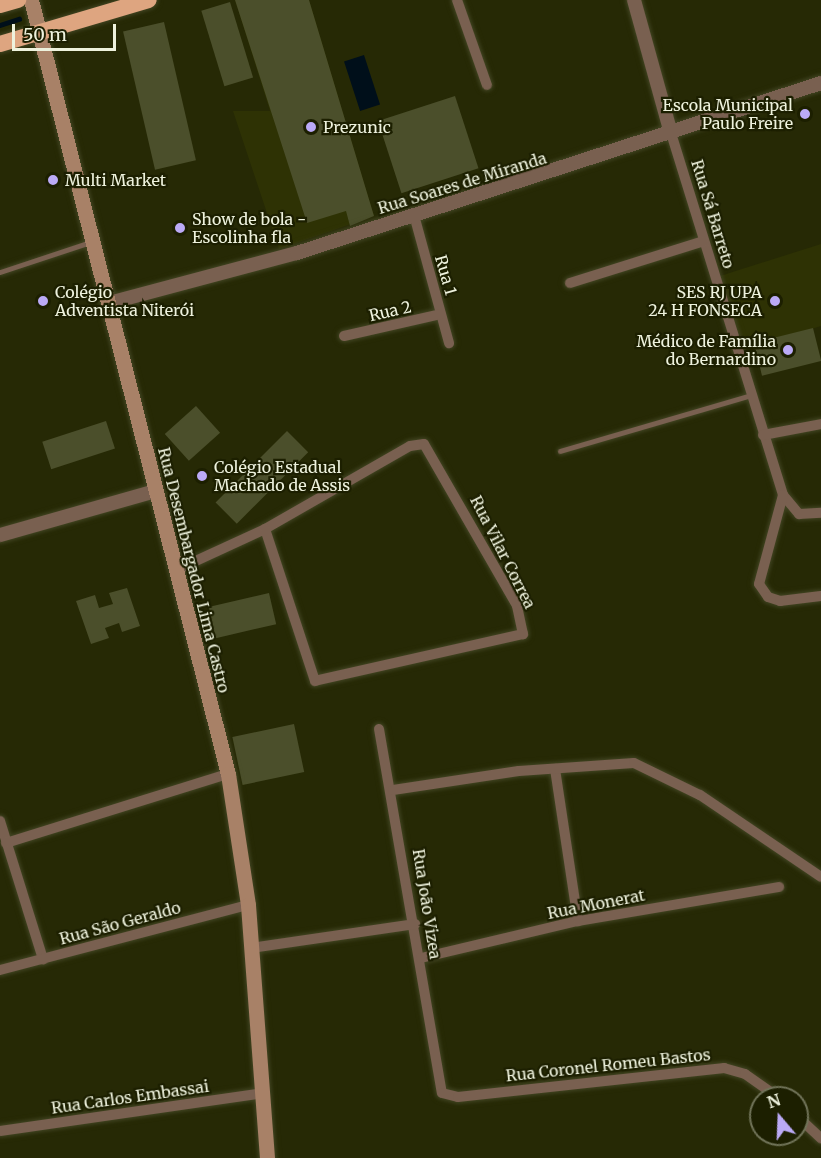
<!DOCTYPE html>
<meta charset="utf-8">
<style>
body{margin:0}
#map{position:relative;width:821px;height:1158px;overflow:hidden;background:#262905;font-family:Merriweather,serif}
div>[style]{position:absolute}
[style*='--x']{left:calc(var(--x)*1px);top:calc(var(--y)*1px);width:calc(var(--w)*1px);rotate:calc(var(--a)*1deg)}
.built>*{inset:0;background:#2e3204}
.water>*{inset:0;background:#000f1a;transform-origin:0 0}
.stream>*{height:4.5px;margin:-2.25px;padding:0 2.25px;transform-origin:2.25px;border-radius:2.25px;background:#000f1a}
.building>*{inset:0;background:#4b4f2b;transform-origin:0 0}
.roads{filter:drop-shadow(0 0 2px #424523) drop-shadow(0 0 2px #424523)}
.service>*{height:5px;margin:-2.5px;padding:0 2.5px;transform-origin:2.5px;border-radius:2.5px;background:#796050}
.minor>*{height:10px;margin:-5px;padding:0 5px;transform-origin:5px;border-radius:5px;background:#796050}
.tertiary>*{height:14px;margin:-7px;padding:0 7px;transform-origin:7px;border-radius:7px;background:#796050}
.secondary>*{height:15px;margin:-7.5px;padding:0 7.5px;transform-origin:7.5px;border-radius:7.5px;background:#a88167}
.trunk>*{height:16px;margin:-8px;padding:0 8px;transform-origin:8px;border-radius:8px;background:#dea580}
.dots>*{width:16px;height:16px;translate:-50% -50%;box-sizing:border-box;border:3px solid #1c1f00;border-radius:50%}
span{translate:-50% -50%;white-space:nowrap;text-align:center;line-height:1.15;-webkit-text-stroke:4.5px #1c1f00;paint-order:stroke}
.poi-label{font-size:16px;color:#eef2dd}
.right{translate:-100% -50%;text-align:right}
.left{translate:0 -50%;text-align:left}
.street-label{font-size:16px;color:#eef2dd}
.north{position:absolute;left:749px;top:1086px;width:60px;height:60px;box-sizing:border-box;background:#1c1f00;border:2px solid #707358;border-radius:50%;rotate:341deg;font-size:16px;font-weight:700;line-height:24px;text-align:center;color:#eef2dd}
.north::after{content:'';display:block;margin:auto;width:21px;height:27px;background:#bbaaf6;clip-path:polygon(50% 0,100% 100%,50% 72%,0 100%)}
.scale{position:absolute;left:12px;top:24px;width:104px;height:27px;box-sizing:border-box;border:3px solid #eef2dd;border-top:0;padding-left:8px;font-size:18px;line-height:21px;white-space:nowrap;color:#eef2dd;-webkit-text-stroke:4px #1c1f00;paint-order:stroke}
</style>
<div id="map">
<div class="built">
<i style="clip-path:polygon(235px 0,309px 0,374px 216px,279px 249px,233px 111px,270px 111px)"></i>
<i style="clip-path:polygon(821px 244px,821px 326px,744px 350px,720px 276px)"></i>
</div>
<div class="water">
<i style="left:364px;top:55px;width:52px;height:21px;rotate:72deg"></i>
</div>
<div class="stream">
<i style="--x:0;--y:25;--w:20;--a:-18"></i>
</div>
<div class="building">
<i style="clip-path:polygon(235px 0,309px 0,374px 216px,350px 226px,346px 211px,307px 223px)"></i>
<i style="left:230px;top:2px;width:79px;height:30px;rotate:73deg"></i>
<i style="left:164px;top:22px;width:142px;height:42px;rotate:77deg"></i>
<i style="left:455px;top:96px;width:76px;height:81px;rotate:72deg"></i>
<i style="left:813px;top:328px;width:34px;height:61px;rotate:76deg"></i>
<i style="left:196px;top:406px;width:36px;height:42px;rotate:48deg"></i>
<i style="left:106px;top:421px;width:29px;height:67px;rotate:72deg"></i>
<i style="left:287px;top:431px;width:30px;height:101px;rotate:45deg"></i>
<i style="clip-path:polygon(127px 588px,140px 626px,122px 632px,119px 623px,105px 628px,109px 638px,91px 644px,76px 601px,95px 595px,99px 608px,113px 604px,109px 593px)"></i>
<i style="left:269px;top:593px;width:32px;height:62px;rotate:77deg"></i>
<i style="left:294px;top:724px;width:49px;height:63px;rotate:78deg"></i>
</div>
<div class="roads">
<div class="service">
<i style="--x:0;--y:272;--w:95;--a:-18.4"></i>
<i style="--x:560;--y:451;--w:199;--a:-16.3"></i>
</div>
<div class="minor">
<i style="--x:457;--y:0;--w:90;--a:70.6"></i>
<i style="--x:671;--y:133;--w:379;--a:72.8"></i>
<i style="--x:783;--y:495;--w:25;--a:50"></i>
<i style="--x:799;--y:514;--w:22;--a:-3"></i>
<i style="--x:414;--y:215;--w:133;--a:74.7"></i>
<i style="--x:570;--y:283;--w:140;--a:-17.4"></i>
<i style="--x:344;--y:336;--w:99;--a:-12.8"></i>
<i style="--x:763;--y:435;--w:59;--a:-10.7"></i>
<i style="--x:783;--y:495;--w:92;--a:105.1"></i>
<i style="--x:759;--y:584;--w:16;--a:55"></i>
<i style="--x:768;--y:597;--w:13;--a:18"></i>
<i style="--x:780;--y:601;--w:41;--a:-7"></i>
<i style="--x:176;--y:570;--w:98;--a:-24.7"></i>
<i style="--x:265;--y:529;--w:167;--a:-29.8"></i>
<i style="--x:410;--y:446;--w:14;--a:-8"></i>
<i style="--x:424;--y:444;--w:187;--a:60.1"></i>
<i style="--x:517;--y:606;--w:29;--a:78"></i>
<i style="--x:523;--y:634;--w:213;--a:167.3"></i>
<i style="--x:315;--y:681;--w:160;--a:-108.2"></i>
<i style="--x:379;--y:729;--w:369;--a:80.2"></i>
<i style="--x:442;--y:1093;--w:16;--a:14"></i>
<i style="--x:458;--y:1097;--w:268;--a:-6.2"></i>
<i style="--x:724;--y:1068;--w:22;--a:16"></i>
<i style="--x:745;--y:1074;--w:42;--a:35.2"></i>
<i style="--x:555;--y:769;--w:154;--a:81.4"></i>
<i style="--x:393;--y:790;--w:127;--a:-8.6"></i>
<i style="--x:519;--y:771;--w:115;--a:-4"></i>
<i style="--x:634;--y:763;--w:73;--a:25.9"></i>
<i style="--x:700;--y:795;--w:146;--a:34.1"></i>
<i style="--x:0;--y:821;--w:145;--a:72.7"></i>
<i style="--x:6;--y:843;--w:232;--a:-17.3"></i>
<i style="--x:251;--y:948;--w:166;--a:-8.3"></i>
<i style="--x:421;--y:958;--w:161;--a:-13.3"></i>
<i style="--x:578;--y:921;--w:204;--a:-9.6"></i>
<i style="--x:0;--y:970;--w:256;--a:-14.7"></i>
<i style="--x:797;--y:1116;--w:33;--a:43"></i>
<i style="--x:0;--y:1131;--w:267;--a:-8.2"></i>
</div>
<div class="tertiary">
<i style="--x:634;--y:0;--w:138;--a:74.5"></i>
<i style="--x:109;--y:303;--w:195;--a:-14.9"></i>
<i style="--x:297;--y:253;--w:551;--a:-17.97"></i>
<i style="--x:0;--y:535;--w:161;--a:-15.8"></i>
</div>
<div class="secondary">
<i style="--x:31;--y:0;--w:799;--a:75.72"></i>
<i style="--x:228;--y:774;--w:133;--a:81.3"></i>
<i style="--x:248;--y:905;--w:254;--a:85.7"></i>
</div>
<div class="trunk">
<i style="--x:0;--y:5;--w:19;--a:-16"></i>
<i style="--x:0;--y:44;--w:155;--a:-16.5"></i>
</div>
</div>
<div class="dots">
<i style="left:805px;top:114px;background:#bbaaf6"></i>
<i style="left:311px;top:127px;background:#bbaaf6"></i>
<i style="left:53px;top:180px;background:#bbaaf6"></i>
<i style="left:180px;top:228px;background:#bbaaf6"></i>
<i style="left:43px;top:301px;background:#bbaaf6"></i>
<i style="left:775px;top:301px;background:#bbaaf6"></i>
<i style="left:788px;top:350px;background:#bbaaf6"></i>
<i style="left:202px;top:476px;background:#bbaaf6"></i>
</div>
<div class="poi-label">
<span class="right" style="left:793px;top:114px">Escola Municipal<br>Paulo Freire</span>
<span class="left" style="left:323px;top:127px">Prezunic</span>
<span class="left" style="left:65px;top:180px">Multi Market</span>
<span class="left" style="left:192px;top:228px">Show de bola -<br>Escolinha fla</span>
<span class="left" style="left:55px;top:301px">Colégio<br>Adventista Niterói</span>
<span class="right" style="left:762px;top:301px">SES RJ UPA<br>24 H FONSECA</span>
<span class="right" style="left:776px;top:350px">Médico de Família<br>do Bernardino</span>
<span class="left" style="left:214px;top:476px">Colégio Estadual<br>Machado de Assis</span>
</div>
<div class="street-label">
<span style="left:462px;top:183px;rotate:-17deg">Rua Soares de Miranda</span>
<span style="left:713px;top:214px;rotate:73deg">Rua Sá Barreto</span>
<span style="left:446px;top:275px;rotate:74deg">Rua 1</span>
<span style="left:390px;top:311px;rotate:-13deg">Rua 2</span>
<span style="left:503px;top:552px;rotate:63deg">Rua Vilar Correa</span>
<span style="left:194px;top:570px;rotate:76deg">Rua Desembargador Lima Castro</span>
<span style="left:427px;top:904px;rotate:81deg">Rua João Vizea</span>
<span style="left:596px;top:904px;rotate:-11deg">Rua Monerat</span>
<span style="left:120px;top:923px;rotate:-15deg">Rua São Geraldo</span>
<span style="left:608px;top:1065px;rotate:-6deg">Rua Coronel Romeu Bastos</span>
<span style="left:130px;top:1097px;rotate:-8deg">Rua Carlos Embassai</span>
</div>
<div class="north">N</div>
<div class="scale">50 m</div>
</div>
